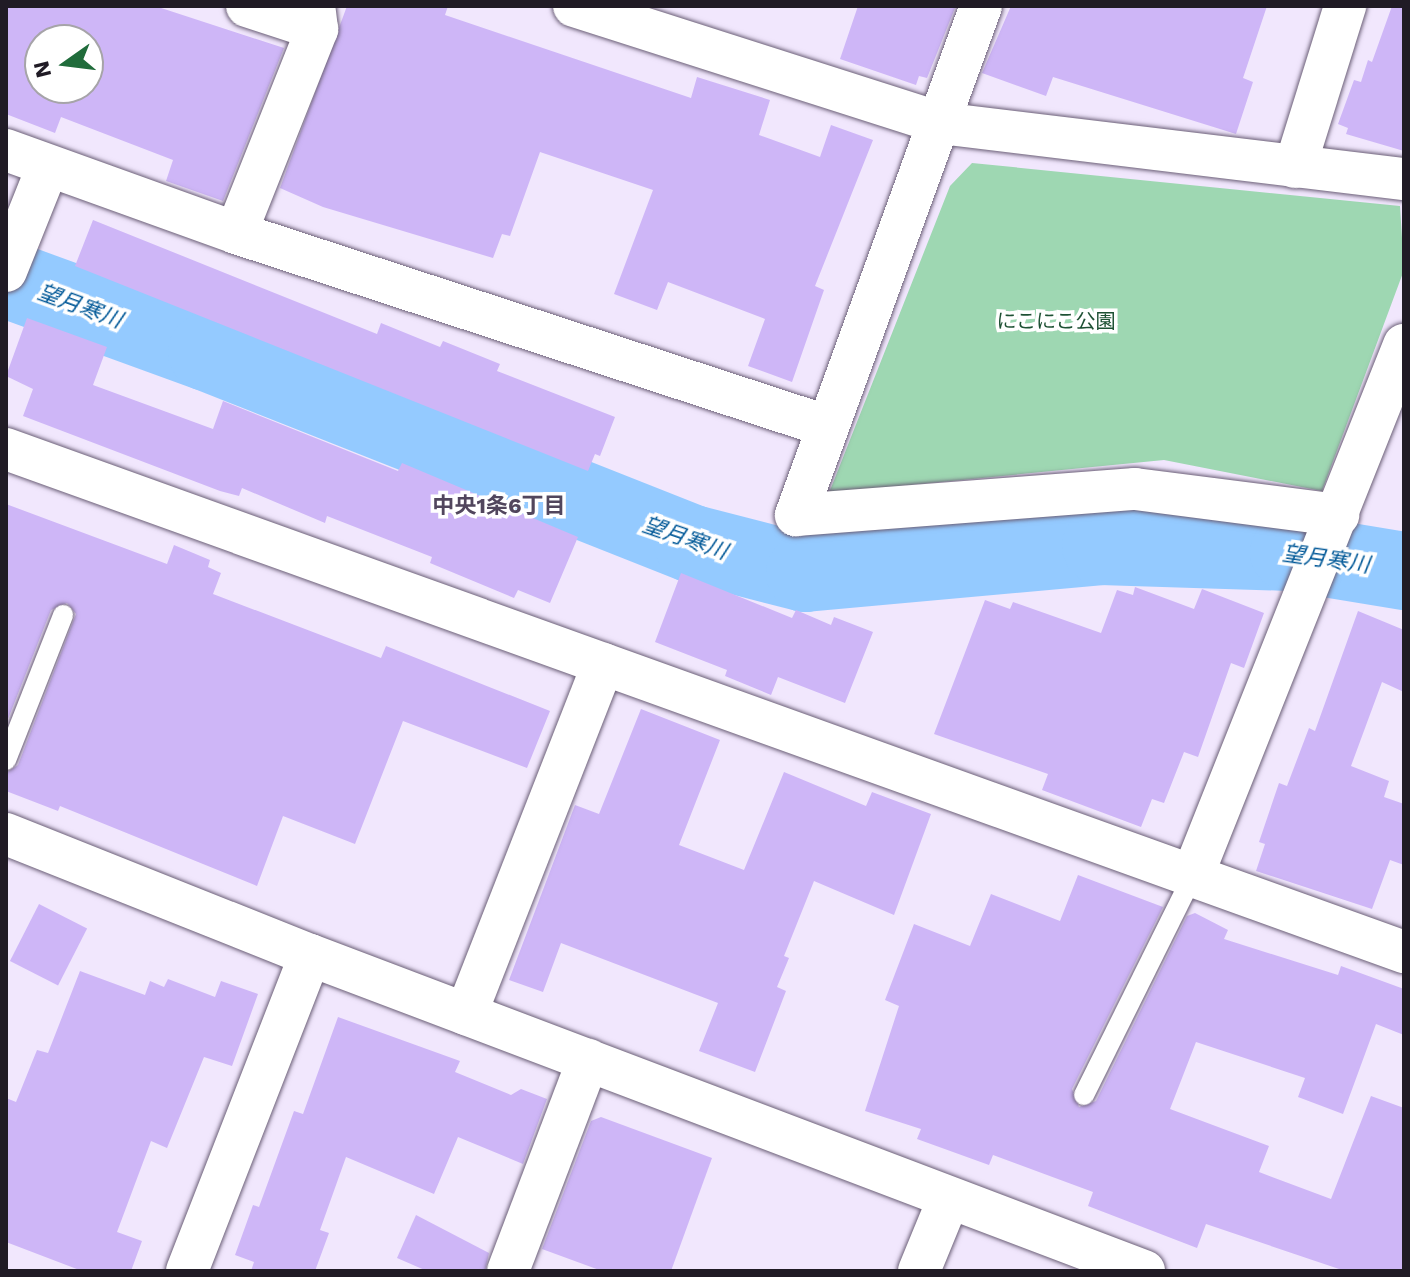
<!DOCTYPE html>
<meta charset="utf-8">
<style>
body{margin:0}
#map{position:relative;width:1410px;height:1277px;overflow:hidden;background:#f1e7fd;font-family:"Work Sans","Noto Sans JP",sans-serif}
div>[style]{position:absolute}
[style*='--x']{left:calc(var(--x)*1px);top:calc(var(--y)*1px);width:calc(var(--w)*1px);rotate:calc(var(--a)*1deg)}
.green>*{inset:0;background:#9ed7b2}
.river>*{height:78px;margin:-39px;padding:0 39px;transform-origin:39px;border-radius:39px;background:#94caff}
.building>*{inset:0;background:#ceb6f7;transform-origin:0 0}
.roads{filter:drop-shadow(0 0 2px #6b5f77) drop-shadow(0 0 2px #6b5f77)}
.lane>*{height:20px;margin:-10px;padding:0 10px;transform-origin:10px;border-radius:10px;background:#fff}
.street>*{height:42px;margin:-21px;padding:0 21px;transform-origin:21px;border-radius:21px;background:#fff}
span{translate:-50% -50%;white-space:nowrap;text-align:center;line-height:1.15;-webkit-text-stroke:7px #fff;paint-order:stroke}
.park-label{font-size:20px;color:#1e5134}
.water-label{font-size:22px;color:#025998;font-style:italic}
.neighbourhood-label{font-size:22px;color:#51465d;font-weight:700}
.frame{position:absolute;inset:0;border:8px solid #201b25;pointer-events:none}
.north{position:absolute;left:24px;top:24px;width:80px;height:80px;box-sizing:border-box;background:#fff;border:2px solid #a6a4a8;border-radius:50%;rotate:256deg;font-size:22px;font-weight:700;line-height:32px;text-align:center;color:#201b25}
.north::after{content:'';display:block;margin:auto;width:28px;height:36px;background:#206c3b;clip-path:polygon(50% 0,100% 100%,50% 72%,0 100%)}
</style>
<div id="map">
<div class="green">
<i style="clip-path:polygon(972px 163px,1400px 206px,1404px 270px,1322px 491px,1164px 460px,829px 493px,950px 186px)"></i>
</div>
<div class="river">
<i style="--x:6;--y:279;--w:214;--a:20"></i>
<i style="--x:207;--y:352;--w:523;--a:21.56"></i>
<i style="--x:693;--y:544;--w:116;--a:14.5"></i>
<i style="--x:805;--y:573;--w:297;--a:-5.2"></i>
<i style="--x:1101;--y:546;--w:188;--a:1.8"></i>
<i style="--x:1289;--y:552;--w:117;--a:9.4"></i>
</div>
<div class="building">
<i style="clip-path:polygon(evenodd,6px 6px,155px 6px,284px 48px,223px 201px,166px 181px,173px 160px,61px 117px,55px 133px,6px 114px,6px 6px,40px 40px,88px 40px,88px 88px,40px 88px,40px 40px)"></i>
<i style="clip-path:polygon(347px 6px,448px 6px,445px 15px,691px 98px,697px 77px,770px 100px,759px 135px,820px 157px,831px 125px,873px 140px,815px 286px,824px 290px,792px 382px,748px 366px,765px 319px,668px 282px,657px 310px,614px 294px,653px 190px,540px 152px,510px 236px,502px 234px,493px 258px,323px 207px,280px 188px)"></i>
<i style="clip-path:polygon(858px 6px,955px 8px,927px 78px,919px 76px,916px 85px,840px 59px)"></i>
<i style="clip-path:polygon(1011px 6px,1267px 6px,1243px 78px,1253px 82px,1236px 134px,1053px 77px,1046px 96px,982px 73px)"></i>
<i style="clip-path:polygon(1392px 6px,1404px 6px,1404px 151px,1346px 134px,1348px 128px,1338px 124px,1354px 80px,1361px 82px,1368px 60px,1372px 62px)"></i>
<i style="clip-path:polygon(93px 220px,377px 334px,381px 323px,440px 347px,443px 341px,500px 364px,497px 371px,615px 417px,600px 456px,595px 454px,588px 471px,75px 266px)"></i>
<i style="clip-path:polygon(27px 318px,107px 347px,93px 385px,213px 429px,223px 401px,398px 471px,402px 463px,578px 537px,550px 603px,518px 590px,514px 598px,430px 563px,432px 557px,327px 516px,325px 523px,242px 488px,239px 496px,220px 491px,23px 416px,33px 389px,6px 376px)"></i>
<i style="clip-path:polygon(6px 504px,167px 564px,174px 545px,210px 560px,208px 567px,221px 573px,213px 594px,381px 658px,386px 646px,550px 711px,527px 768px,403px 721px,355px 844px,283px 816px,257px 886px,60px 806px,58px 811px,6px 791px,6px 773px,18px 765px,76px 614px,67px 603px,51px 610px,6px 724px)"></i>
<i style="clip-path:polygon(681px 573px,792px 618px,796px 610px,831px 625px,834px 617px,873px 632px,845px 703px,778px 677px,771px 695px,725px 676px,727px 670px,655px 642px)"></i>
<i style="clip-path:polygon(1135px 587px,1194px 609px,1202px 589px,1264px 613px,1244px 668px,1231px 663px,1198px 757px,1184px 752px,1164px 803px,1152px 799px,1141px 827px,1042px 790px,1048px 774px,934px 734px,985px 600px,1010px 609px,1013px 602px,1101px 633px,1117px 590px,1133px 595px)"></i>
<i style="clip-path:polygon(1358px 611px,1404px 630px,1404px 692px,1382px 682px,1351px 766px,1389px 781px,1384px 797px,1404px 804px,1404px 865px,1390px 860px,1372px 909px,1256px 871px,1265px 844px,1259px 842px,1279px 783px,1287px 786px,1309px 728px,1315px 731px)"></i>
<i style="clip-path:polygon(641px 709px,720px 740px,679px 845px,744px 870px,784px 772px,866px 806px,872px 792px,931px 814px,894px 915px,814px 881px,784px 956px,789px 958px,777px 987px,786px 991px,755px 1072px,699px 1051px,718px 1003px,561px 943px,543px 992px,509px 980px,575px 805px,599px 814px)"></i>
<i style="clip-path:polygon(1078px 875px,1163px 907px,1072px 1089px,1079px 1107px,1096px 1101px,1187px 916px,1195px 913px,1228px 930px,1224px 939px,1338px 975px,1341px 966px,1404px 989px,1404px 1035px,1376px 1024px,1343px 1114px,1298px 1097px,1305px 1078px,1196px 1042px,1170px 1109px,1269px 1146px,1259px 1172px,1331px 1199px,1371px 1096px,1404px 1108px,1404px 1271px,1345px 1271px,1206px 1224px,1197px 1248px,1088px 1206px,1093px 1192px,993px 1155px,989px 1165px,917px 1139px,921px 1129px,865px 1111px,899px 1006px,885px 1000px,914px 924px,970px 946px,991px 894px,1060px 921px)"></i>
<i style="left:39px;top:904px;width:54px;height:64px;rotate:27deg"></i>
<i style="clip-path:polygon(80px 971px,145px 995px,150px 981px,164px 987px,168px 979px,215px 997px,221px 981px,258px 994px,232px 1066px,204px 1057px,167px 1148px,151px 1141px,117px 1232px,142px 1241px,131px 1271px,82px 1271px,6px 1242px,6px 1098px,16px 1102px,37px 1050px,48px 1053px)"></i>
<i style="clip-path:polygon(338px 1017px,460px 1061px,455px 1072px,511px 1095px,521px 1089px,547px 1099px,523px 1164px,458px 1137px,434px 1194px,346px 1157px,320px 1230px,329px 1233px,315px 1271px,251px 1271px,254px 1262px,235px 1255px,253px 1205px,259px 1207px,294px 1111px,303px 1114px)"></i>
<i style="clip-path:polygon(601px 1117px,712px 1158px,671px 1271px,602px 1271px,542px 1249px,591px 1121px)"></i>
<i style="clip-path:polygon(416px 1215px,489px 1253px,485px 1271px,427px 1271px,397px 1258px)"></i>
</div>
<div class="roads">
<div class="lane">
<i style="--x:6;--y:760;--w:156;--a:-68.5"></i>
<i style="--x:1084;--y:1095;--w:243;--a:-63.6"></i>
</div>
<div class="street">
<i style="--x:247;--y:6;--w:74;--a:18.2"></i>
<i style="--x:574;--y:6;--w:384;--a:17.7"></i>
<i style="--x:940;--y:123;--w:467;--a:6.9"></i>
<i style="--x:981;--y:6;--w:542;--a:109.97"></i>
<i style="--x:796;--y:515;--w:340;--a:-4.4"></i>
<i style="--x:1135;--y:489;--w:205;--a:7.3"></i>
<i style="--x:6;--y:150;--w:245;--a:19.8"></i>
<i style="--x:236;--y:233;--w:621;--a:18.11"></i>
<i style="--x:1295;--y:167;--w:169;--a:-72.7"></i>
<i style="--x:236;--y:233;--w:219;--a:-68.3"></i>
<i style="--x:317;--y:29;--w:23;--a:-97"></i>
<i style="--x:6;--y:271;--w:113;--a:-68.2"></i>
<i style="--x:6;--y:449;--w:1486;--a:19.79"></i>
<i style="--x:6;--y:834;--w:327;--a:21.7"></i>
<i style="--x:310;--y:955;--w:892;--a:20.75"></i>
<i style="--x:1192;--y:877;--w:573;--a:-68.27"></i>
<i style="--x:466;--y:1014;--w:376;--a:-68.6"></i>
<i style="--x:187;--y:1271;--w:339;--a:-68.7"></i>
<i style="--x:508;--y:1271;--w:226;--a:-69.2"></i>
<i style="--x:919;--y:1271;--w:79;--a:-67.7"></i>
</div>
</div>
<div class="park-label">
<span style="left:1056px;top:321px">にこにこ公園</span>
</div>
<div class="water-label">
<span style="left:80px;top:306px;rotate:20deg">望月寒川</span>
<span style="left:685px;top:538px;rotate:19deg">望月寒川</span>
<span style="left:1326px;top:559px;rotate:8deg">望月寒川</span>
</div>
<div class="neighbourhood-label">
<span style="left:499px;top:506px">中央1条6丁目</span>
</div>
<div class="frame"></div>
<div class="north">N</div>
</div>
